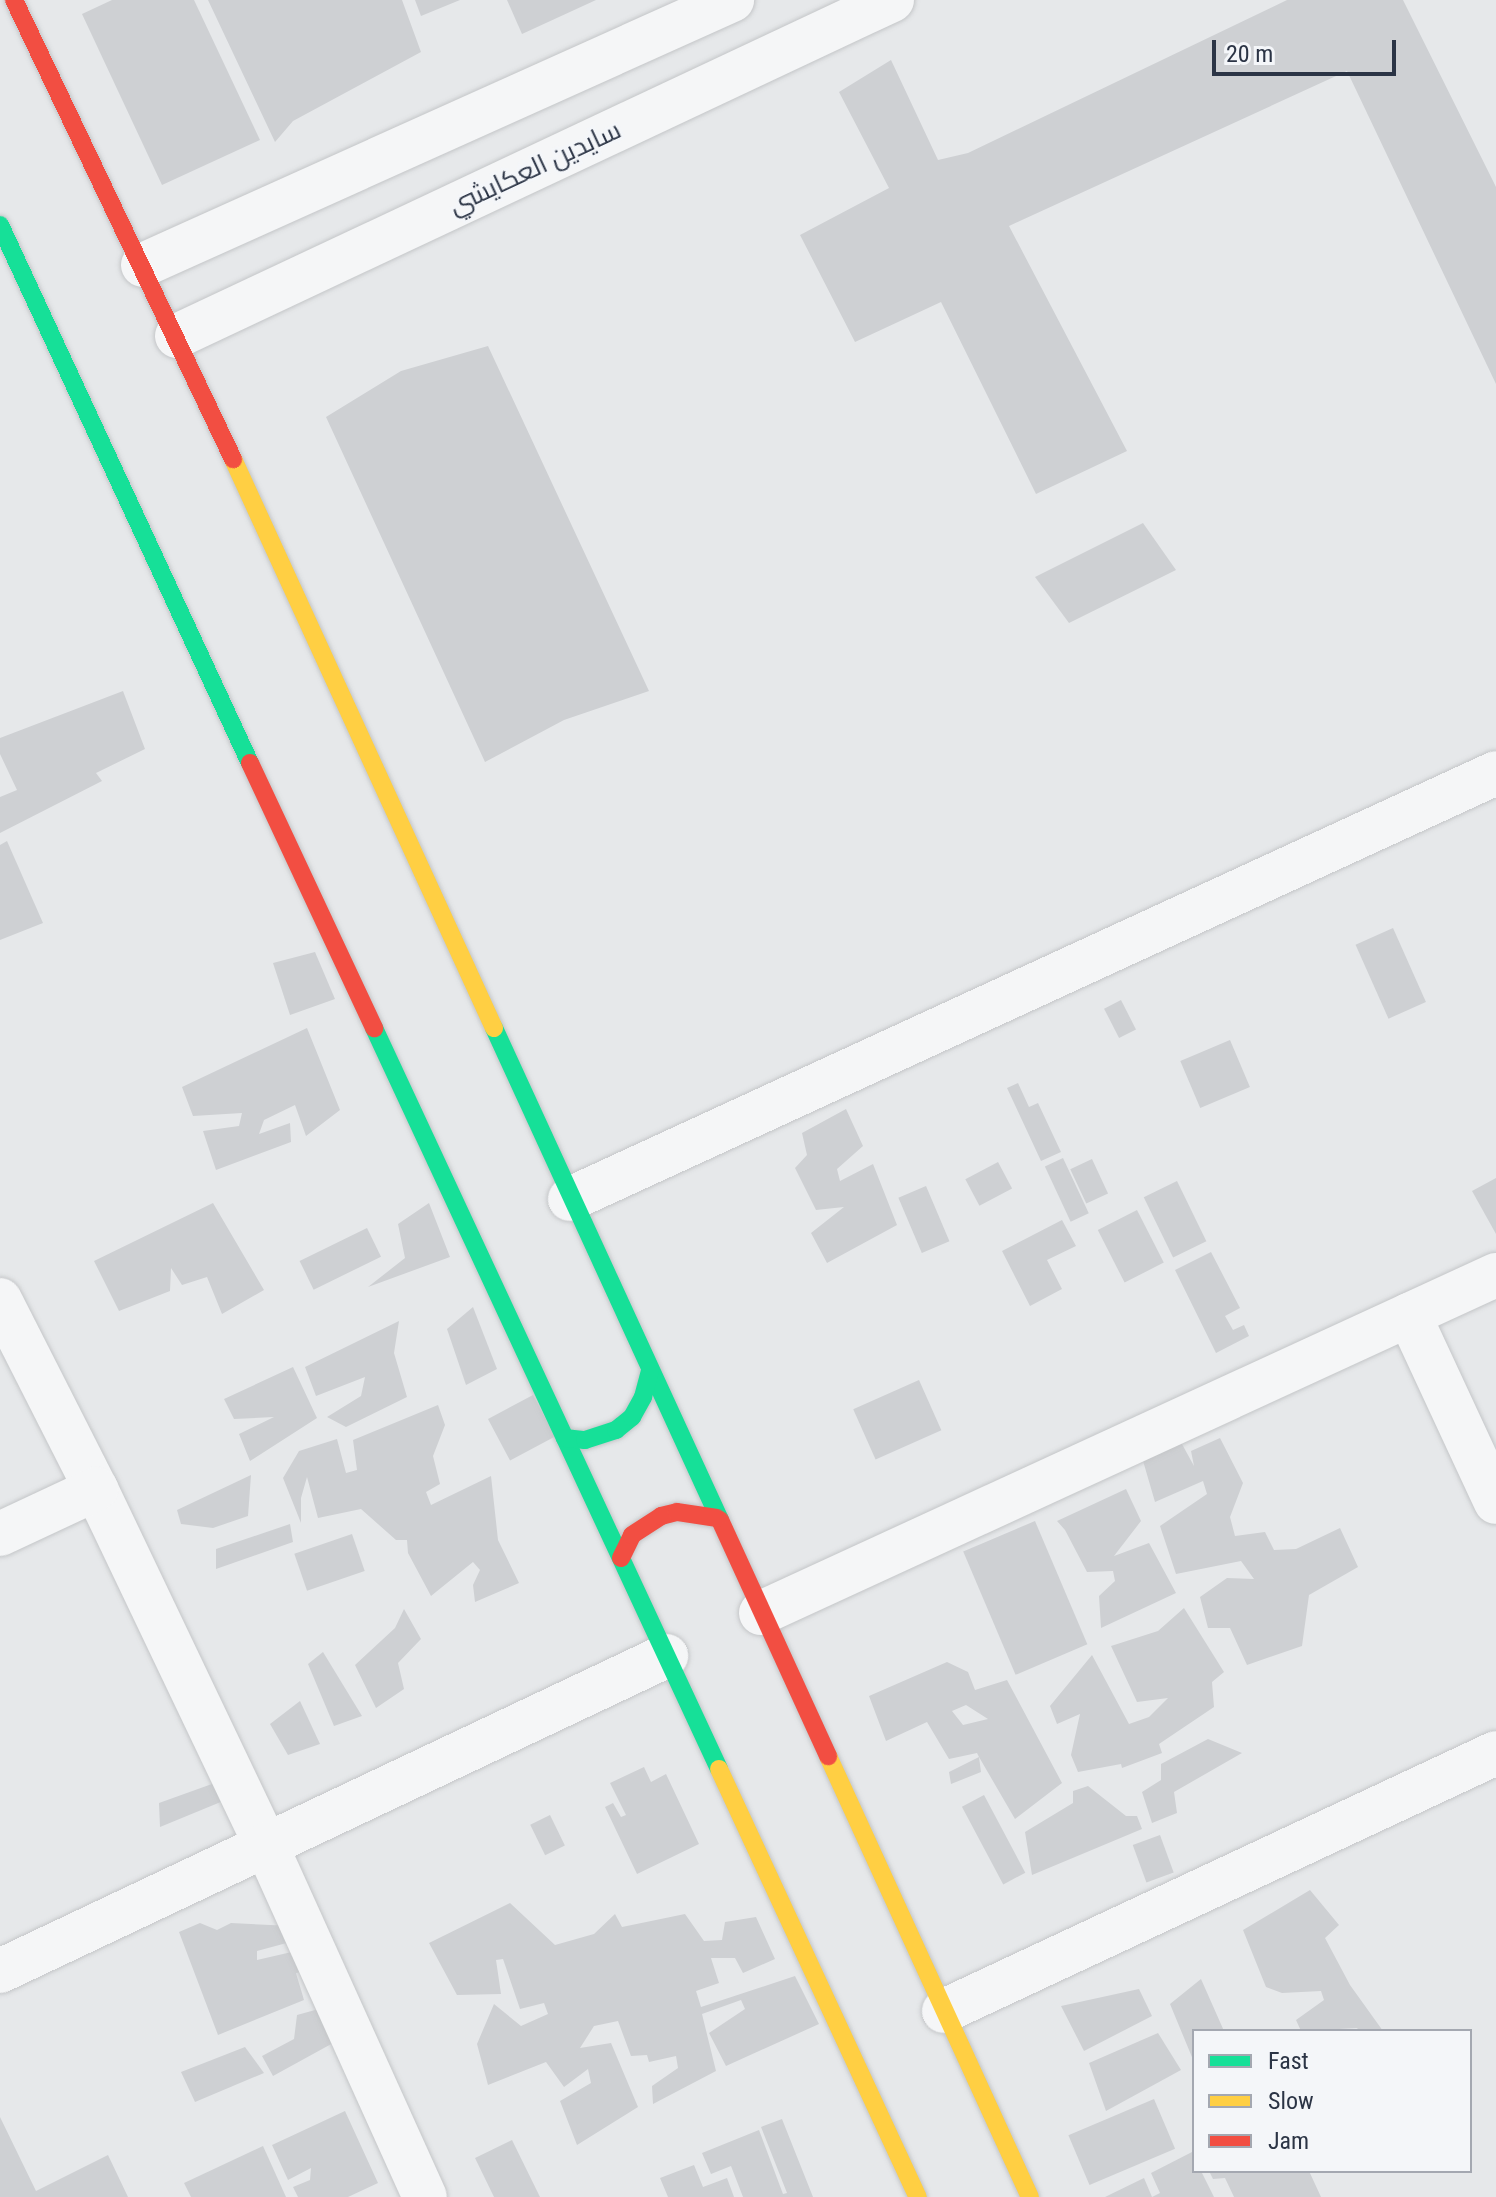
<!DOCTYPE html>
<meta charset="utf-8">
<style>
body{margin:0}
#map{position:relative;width:1496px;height:2197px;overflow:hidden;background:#e6e8ea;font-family:"Roboto Condensed",Cairo,sans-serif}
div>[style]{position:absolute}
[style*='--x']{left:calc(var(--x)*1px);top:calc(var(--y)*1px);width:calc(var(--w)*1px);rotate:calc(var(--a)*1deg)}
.building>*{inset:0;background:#ced0d3;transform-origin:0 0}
.roads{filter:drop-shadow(0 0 2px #c4c6c8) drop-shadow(0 0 2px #c4c6c8)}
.street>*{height:44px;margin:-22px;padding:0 22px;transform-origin:22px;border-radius:22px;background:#f5f6f7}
.fast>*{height:18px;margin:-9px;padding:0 9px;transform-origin:9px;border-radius:9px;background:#16e098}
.slow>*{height:18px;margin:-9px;padding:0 9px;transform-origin:9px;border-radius:9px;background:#ffcf43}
.jam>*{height:18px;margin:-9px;padding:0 9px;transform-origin:9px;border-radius:9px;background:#f24e42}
span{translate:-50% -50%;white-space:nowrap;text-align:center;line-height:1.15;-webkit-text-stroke:6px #f4f6f9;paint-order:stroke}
.street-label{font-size:26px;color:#2b3445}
.legend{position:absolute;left:1192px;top:2029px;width:280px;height:144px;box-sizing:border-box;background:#f4f6f9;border:2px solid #a4a8b1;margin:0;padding:10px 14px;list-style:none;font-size:24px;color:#2b3445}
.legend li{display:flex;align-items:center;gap:16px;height:40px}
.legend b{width:40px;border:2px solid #a4a8b1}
.scale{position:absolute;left:1212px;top:40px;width:184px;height:36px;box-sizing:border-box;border:4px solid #2b3445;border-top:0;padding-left:10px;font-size:24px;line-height:28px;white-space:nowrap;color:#2b3445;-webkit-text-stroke:6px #f4f6f9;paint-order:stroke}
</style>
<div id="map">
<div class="building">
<i style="clip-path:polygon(112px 0,194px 0,260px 140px,162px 185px,82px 14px)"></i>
<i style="clip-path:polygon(208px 0,402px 0,421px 52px,293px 121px,275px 142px)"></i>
<i style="clip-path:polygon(415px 0,460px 0,421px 16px)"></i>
<i style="clip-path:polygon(507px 0,596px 0,522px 34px)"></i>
<i style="clip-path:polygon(1287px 0,1403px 0,1496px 187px,1496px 384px,1347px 71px,1009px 226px,1127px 451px,1036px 494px,941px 302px,855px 342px,800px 235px,889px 188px,839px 92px,891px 60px,938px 160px,968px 153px)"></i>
<i style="clip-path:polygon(488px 346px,649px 691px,564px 720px,485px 762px,326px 417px,401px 371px)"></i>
<i style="clip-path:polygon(1143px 523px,1176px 570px,1069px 623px,1035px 577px)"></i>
<i style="clip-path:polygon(123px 691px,145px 749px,96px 773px,102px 781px,0 833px,0 797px,17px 790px,0 754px,0 738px)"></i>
<i style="clip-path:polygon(7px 841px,43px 923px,0 940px,0 845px)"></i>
<i style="left:1393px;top:928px;width:81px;height:41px;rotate:66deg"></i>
<i style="clip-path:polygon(315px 952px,335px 999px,290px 1015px,273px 963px)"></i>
<i style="left:1121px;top:1000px;width:33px;height:19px;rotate:63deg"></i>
<i style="clip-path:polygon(307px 1028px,340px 1110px,306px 1136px,295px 1105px,264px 1120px,259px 1134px,290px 1123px,291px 1142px,216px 1170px,203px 1131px,239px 1126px,242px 1113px,193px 1116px,182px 1087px)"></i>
<i style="left:1230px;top:1040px;width:51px;height:54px;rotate:67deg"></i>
<i style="clip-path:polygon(1018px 1083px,1029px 1107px,1038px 1103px,1061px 1152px,1041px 1161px,1007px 1088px)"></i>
<i style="clip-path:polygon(846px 1109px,863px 1146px,837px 1169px,840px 1181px,873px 1164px,897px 1225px,827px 1263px,811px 1233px,844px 1207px,816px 1210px,795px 1168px,807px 1155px,802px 1133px)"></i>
<i style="left:1063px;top:1158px;width:61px;height:20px;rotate:65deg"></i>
<i style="left:1092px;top:1159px;width:38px;height:24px;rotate:65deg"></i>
<i style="left:998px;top:1162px;width:30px;height:37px;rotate:62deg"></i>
<i style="clip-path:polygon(1496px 1178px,1496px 1234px,1472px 1191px)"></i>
<i style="left:1177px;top:1181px;width:67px;height:37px;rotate:64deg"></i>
<i style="left:926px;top:1186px;width:60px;height:30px;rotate:67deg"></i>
<i style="clip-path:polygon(213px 1203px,264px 1290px,222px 1314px,207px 1277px,182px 1285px,171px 1268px,170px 1291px,119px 1311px,94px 1261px)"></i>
<i style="clip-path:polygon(429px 1203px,450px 1257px,368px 1287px,405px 1258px,398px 1224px)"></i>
<i style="left:1137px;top:1210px;width:59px;height:44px;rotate:63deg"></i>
<i style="clip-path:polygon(1062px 1220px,1076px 1246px,1047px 1260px,1062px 1289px,1030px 1306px,1002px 1251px)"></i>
<i style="left:367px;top:1228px;width:32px;height:75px;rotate:64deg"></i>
<i style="clip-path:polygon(1211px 1252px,1240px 1308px,1225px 1316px,1233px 1330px,1244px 1325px,1249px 1336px,1216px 1353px,1175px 1270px)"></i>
<i style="clip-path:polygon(473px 1307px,497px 1369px,466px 1385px,447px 1329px)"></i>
<i style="clip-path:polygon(399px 1321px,394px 1353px,407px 1397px,346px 1427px,327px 1417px,361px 1396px,365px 1377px,316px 1396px,305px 1367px)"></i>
<i style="clip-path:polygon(293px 1367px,317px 1418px,250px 1461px,239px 1434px,274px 1417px,234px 1419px,224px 1399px)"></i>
<i style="left:919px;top:1380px;width:55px;height:72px;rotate:66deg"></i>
<i style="left:533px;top:1395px;width:47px;height:51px;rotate:62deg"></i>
<i style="clip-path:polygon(438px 1405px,445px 1425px,433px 1456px,440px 1484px,426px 1492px,431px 1505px,491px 1476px,498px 1540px,519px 1583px,475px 1602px,473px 1585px,480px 1570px,473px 1562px,431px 1596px,408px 1553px,407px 1540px,396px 1540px,361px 1509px,318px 1518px,307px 1477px,301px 1498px,301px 1523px,283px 1478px,299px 1451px,337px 1439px,346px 1473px,357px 1470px,353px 1440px)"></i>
<i style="clip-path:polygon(1177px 1435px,1194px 1466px,1191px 1451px,1220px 1438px,1243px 1483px,1230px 1517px,1235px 1536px,1265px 1532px,1274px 1550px,1296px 1549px,1340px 1528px,1358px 1567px,1309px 1595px,1302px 1646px,1247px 1665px,1230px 1628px,1208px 1628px,1200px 1597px,1227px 1578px,1254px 1579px,1241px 1561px,1176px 1574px,1160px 1526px,1207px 1494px,1203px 1481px,1155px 1502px,1141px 1454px)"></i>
<i style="clip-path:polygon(251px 1475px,248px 1516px,213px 1528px,181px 1524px,177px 1510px)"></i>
<i style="clip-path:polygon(1126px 1489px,1141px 1521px,1114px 1556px,1149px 1543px,1176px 1593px,1101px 1628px,1099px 1596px,1115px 1581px,1113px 1571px,1087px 1572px,1065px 1530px,1057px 1521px)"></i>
<i style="left:1035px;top:1521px;width:134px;height:78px;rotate:67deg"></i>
<i style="clip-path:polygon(290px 1524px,293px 1542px,216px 1569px,216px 1549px)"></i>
<i style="left:352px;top:1534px;width:39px;height:61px;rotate:71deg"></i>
<i style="clip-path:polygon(1184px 1608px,1224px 1672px,1212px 1682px,1214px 1707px,1159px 1744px,1162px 1753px,1122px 1768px,1121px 1764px,1078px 1772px,1071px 1755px,1080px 1714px,1057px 1724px,1050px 1706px,1092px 1655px,1129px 1724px,1149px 1717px,1168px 1698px,1137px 1702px,1111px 1646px,1158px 1631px)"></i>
<i style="clip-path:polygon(404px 1609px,421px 1639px,398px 1663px,404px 1689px,376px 1708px,355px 1665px,395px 1628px)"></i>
<i style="clip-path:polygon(323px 1652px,362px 1716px,334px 1726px,308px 1664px)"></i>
<i style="clip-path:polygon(evenodd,947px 1662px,968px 1672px,975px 1690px,1007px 1680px,1062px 1783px,1015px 1819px,979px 1757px,981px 1772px,951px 1784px,949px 1772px,979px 1757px,977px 1753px,949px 1759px,927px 1722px,886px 1741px,869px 1696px,947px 1662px,966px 1705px,988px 1719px,963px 1725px,952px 1711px,966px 1705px)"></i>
<i style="clip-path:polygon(300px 1701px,320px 1744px,288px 1755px,270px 1724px)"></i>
<i style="clip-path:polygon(1208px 1739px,1242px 1753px,1174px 1792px,1177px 1813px,1152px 1823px,1142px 1792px,1161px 1780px,1161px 1764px)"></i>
<i style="clip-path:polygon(644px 1767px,651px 1782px,666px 1774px,699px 1844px,637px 1874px,605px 1807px,613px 1803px,621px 1817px,626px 1815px,610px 1783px)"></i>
<i style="clip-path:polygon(223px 1780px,228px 1799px,160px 1827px,159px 1803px)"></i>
<i style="clip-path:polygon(1088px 1786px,1126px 1816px,1137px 1816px,1142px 1829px,1032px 1875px,1025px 1832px,1073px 1803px,1073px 1791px)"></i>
<i style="left:984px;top:1795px;width:88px;height:25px;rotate:62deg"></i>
<i style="left:550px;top:1815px;width:34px;height:22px;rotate:64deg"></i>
<i style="left:1160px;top:1835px;width:40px;height:29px;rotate:70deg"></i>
<i style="clip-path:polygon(1310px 1890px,1339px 1925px,1325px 1938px,1350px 1985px,1383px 2031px,1354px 2031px,1358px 2028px,1301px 2031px,1296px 2020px,1324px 2000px,1321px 1991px,1282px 1993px,1266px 1987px,1243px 1930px)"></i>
<i style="clip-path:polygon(510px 1903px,555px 1945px,594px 1934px,615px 1914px,622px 1927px,685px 1914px,704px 1941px,722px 1940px,725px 1922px,756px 1917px,775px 1959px,743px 1973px,735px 1958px,711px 1958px,719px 1983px,696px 1991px,701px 2007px,795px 1976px,819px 2024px,726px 2066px,709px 2033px,745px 2009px,741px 2000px,702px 2014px,716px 2071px,653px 2104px,652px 2086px,678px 2068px,676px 2056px,649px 2062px,647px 2055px,631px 2056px,618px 2021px,594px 2026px,580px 2048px,611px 2043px,638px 2107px,577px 2145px,560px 2101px,591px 2083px,588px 2069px,564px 2087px,546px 2062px,488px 2085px,477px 2044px,494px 2004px,521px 2026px,548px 2014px,544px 2003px,520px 2009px,503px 1959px,496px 1960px,501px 1994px,457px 1995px,429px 1943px)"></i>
<i style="clip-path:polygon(200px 1923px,217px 1930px,231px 1923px,292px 1926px,294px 1941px,257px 1951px,257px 1960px,296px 1951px,306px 1971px,296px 1973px,304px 2000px,218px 2035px,179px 1932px)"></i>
<i style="clip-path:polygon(1201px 1979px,1224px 2031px,1194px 2031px,1194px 2062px,1170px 2004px)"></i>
<i style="clip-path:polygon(1139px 1989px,1152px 2016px,1084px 2051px,1061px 2006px)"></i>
<i style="clip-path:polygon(326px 2007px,344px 2037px,273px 2076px,262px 2056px,294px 2039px,297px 2015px)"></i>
<i style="clip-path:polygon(1158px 2033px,1181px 2070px,1106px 2111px,1089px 2063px)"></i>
<i style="clip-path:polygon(245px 2047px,264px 2073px,195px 2102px,181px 2072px)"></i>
<i style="left:1154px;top:2099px;width:54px;height:93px;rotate:67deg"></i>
<i style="clip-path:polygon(345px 2111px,378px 2183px,348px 2197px,298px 2197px,293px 2187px,310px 2180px,311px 2168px,288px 2180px,272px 2145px)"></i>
<i style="clip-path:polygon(0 2117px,36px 2191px,108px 2155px,128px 2197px,0 2197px)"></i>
<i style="clip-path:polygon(782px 2119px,813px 2197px,743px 2197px,731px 2166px,711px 2174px,702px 2153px,759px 2130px,783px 2194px,787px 2193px,761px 2127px)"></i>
<i style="clip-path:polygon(512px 2140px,540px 2197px,494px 2197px,475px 2158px)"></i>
<i style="clip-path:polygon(263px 2146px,286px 2197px,191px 2197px,184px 2183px)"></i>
<i style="clip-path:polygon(1192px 2152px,1194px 2171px,1201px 2171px,1214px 2197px,1152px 2197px,1160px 2193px,1151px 2173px)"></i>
<i style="clip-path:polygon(694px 2165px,703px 2187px,727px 2178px,734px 2197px,668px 2197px,660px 2178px)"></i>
<i style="clip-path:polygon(1209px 2171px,1309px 2171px,1321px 2197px,1234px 2197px,1225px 2178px,1213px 2179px)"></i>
<i style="clip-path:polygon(1144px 2178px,1152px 2197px,1105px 2197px)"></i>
</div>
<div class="roads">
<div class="street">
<i style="--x:143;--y:265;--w:646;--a:-24.22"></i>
<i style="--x:177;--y:336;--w:790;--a:-25.17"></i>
<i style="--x:570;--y:1199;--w:1019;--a:-24.7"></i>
<i style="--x:0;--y:1300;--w:212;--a:63.1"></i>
<i style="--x:96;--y:1489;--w:395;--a:64.5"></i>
<i style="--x:266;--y:1845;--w:386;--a:65.7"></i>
<i style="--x:1409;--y:1315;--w:206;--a:65.1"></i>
<i style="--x:0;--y:1534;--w:106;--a:-25.1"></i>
<i style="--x:761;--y:1613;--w:809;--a:-24.7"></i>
<i style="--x:0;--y:1971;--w:737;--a:-25.31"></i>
<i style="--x:944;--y:2011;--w:609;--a:-25.05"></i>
</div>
<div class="fast">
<i style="--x:0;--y:225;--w:593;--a:65.08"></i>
<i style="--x:374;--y:1028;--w:817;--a:65.03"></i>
<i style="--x:494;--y:1028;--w:541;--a:65.33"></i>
<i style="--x:565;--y:1438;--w:20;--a:6"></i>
<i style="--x:585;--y:1440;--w:33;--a:-18"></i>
<i style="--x:616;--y:1430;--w:21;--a:-39"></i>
<i style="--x:632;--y:1417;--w:23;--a:-61"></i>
<i style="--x:643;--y:1397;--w:27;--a:-75"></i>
</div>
<div class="slow">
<i style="--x:233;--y:459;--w:626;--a:65.36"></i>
<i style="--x:828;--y:1756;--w:485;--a:65.4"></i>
<i style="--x:719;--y:1769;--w:472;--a:65.1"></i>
</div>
<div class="jam">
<i style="--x:14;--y:0;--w:509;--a:64.49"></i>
<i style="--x:250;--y:763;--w:293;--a:64.9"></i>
<i style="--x:720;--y:1520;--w:260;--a:65.4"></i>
<i style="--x:621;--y:1558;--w:25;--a:-64"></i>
<i style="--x:632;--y:1535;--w:35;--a:-33"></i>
<i style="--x:661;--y:1516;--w:16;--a:-14"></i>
<i style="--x:677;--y:1512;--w:40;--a:8.5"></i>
</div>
</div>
<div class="street-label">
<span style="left:535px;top:168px;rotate:-25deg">سايدين العكايشي</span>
</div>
<ul class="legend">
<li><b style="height:10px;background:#16e098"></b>Fast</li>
<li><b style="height:10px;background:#ffcf43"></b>Slow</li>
<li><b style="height:10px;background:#f24e42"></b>Jam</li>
</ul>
<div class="scale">20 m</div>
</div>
